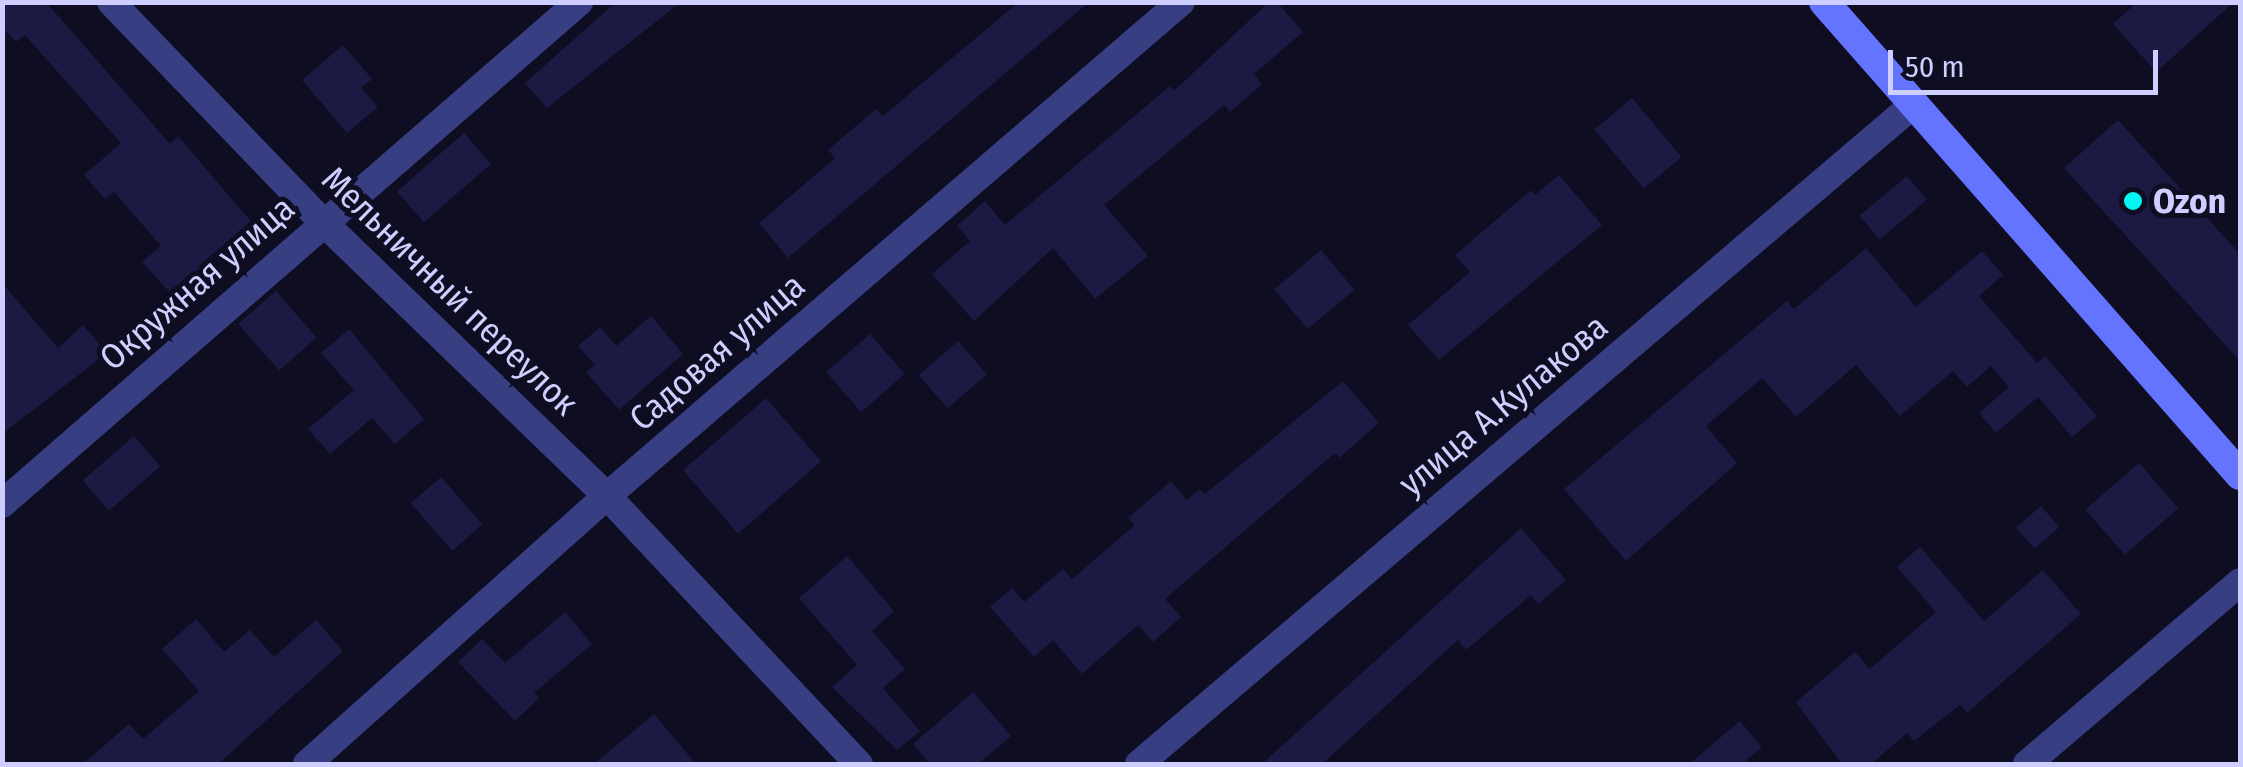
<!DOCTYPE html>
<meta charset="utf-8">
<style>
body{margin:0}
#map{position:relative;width:2243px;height:767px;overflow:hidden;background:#0e0d22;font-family:"Fira Sans Condensed",sans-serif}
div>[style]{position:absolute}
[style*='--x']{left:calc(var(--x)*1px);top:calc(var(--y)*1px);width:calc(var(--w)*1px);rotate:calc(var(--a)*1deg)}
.building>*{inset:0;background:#1c1943;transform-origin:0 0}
.street>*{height:28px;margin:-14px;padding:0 14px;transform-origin:14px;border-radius:14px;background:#373e82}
.secondary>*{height:30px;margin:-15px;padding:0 15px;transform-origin:15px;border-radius:15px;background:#6574ff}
.dots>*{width:28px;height:28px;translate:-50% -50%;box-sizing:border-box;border:5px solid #0e0d22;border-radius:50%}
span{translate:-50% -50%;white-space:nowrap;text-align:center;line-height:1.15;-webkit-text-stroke:10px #0e0d22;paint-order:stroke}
.poi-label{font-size:35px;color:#ceceff;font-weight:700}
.left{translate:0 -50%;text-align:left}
.street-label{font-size:35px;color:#ceceff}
.frame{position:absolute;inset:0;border:5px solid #ceceff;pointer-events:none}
.scale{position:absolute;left:1888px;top:50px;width:270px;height:45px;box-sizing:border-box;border:5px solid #ceceff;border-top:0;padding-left:12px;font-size:30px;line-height:35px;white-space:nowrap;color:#ceceff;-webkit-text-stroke:8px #0e0d22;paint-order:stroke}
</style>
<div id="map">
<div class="building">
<i style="clip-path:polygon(2px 2px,46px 2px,170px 144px,178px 136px,253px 224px,172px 295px,142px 262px,161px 246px,114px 192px,105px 199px,84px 175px,121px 143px,25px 35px,16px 42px,2px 27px)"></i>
<i style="clip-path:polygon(616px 2px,681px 2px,547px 108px,525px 83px)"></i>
<i style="clip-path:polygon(1019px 2px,1089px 2px,788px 258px,759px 223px,835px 158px,828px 150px,876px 109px,883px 116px)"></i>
<i style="clip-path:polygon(1269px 2px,1277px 2px,1303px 32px,1254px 74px,1262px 84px,1230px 112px,1224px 105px,1104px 205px,1148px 256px,1095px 299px,1053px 248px,974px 321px,932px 274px,970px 241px,957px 226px,985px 201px,1005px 225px,1170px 86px,1174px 91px)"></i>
<i style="clip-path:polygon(2137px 2px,2234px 2px,2156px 72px,2113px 24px)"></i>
<i style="clip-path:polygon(343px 45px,372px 79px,361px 88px,378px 107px,347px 133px,302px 80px)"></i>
<i style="left:1632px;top:98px;width:77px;height:49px;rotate:50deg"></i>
<i style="clip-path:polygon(2118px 120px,2240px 254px,2240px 361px,2064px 168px)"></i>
<i style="left:464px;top:133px;width:41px;height:89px;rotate:49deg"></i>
<i style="clip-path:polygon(1559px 175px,1602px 225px,1439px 360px,1408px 325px,1470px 272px,1455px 255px,1531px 190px,1535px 195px)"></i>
<i style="left:1907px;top:176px;width:31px;height:62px;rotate:50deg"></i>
<i style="clip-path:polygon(1866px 248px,1916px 307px,1982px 251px,2003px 275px,1979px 296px,2037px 363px,2045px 356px,2097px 416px,2072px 437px,2038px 397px,1996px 433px,1979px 413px,2009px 387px,1991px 366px,1967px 387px,1953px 371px,1900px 416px,1856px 365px,1796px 417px,1762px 378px,1706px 426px,1737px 463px,1626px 561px,1564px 489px,1787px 301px,1794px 309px)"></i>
<i style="left:1321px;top:250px;width:52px;height:61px;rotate:50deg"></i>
<i style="clip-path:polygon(2px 283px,58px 348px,83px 325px,107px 353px,2px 434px)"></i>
<i style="left:276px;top:291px;width:62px;height:50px;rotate:49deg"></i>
<i style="clip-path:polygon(651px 316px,683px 354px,619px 410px,586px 372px,595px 365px,578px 346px,600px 327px,616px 346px)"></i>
<i style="clip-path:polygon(349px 329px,424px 419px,395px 444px,372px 418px,330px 454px,308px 429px,354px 390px,321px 353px)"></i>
<i style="left:870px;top:334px;width:53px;height:58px;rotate:49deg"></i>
<i style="left:958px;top:341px;width:44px;height:52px;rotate:49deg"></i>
<i style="clip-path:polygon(1343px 381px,1379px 423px,1339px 458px,1335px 453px,1165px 599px,1181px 617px,1153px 642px,1138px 625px,1082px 674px,1053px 640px,1034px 657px,990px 607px,1012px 588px,1024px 602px,1063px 569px,1072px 579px,1135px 525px,1128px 518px,1171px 481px,1187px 500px,1200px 489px,1205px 494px)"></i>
<i style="left:766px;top:398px;width:84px;height:110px;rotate:49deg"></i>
<i style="left:134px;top:436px;width:40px;height:68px;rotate:49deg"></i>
<i style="left:2139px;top:463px;width:60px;height:71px;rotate:49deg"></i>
<i style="left:441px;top:477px;width:63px;height:40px;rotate:49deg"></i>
<i style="left:2041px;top:506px;width:28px;height:33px;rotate:49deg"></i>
<i style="clip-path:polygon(1521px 528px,1566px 580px,1538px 604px,1531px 595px,1466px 650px,1458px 640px,1322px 764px,1262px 764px)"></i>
<i style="clip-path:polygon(1920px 547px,1984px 621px,2043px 570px,2081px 614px,1967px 713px,1960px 705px,1914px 741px,1907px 733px,1871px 764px,1842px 764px,1796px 702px,1855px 652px,1870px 669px,1936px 612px,1897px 567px)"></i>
<i style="clip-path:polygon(847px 556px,894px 611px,872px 631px,905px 669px,883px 688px,920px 731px,897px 750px,832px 687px,857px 665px,799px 598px)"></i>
<i style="clip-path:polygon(565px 612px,592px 644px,534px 693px,539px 698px,515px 721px,458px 662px,482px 639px,505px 663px)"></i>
<i style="clip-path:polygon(196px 619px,224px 652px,250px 630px,274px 657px,316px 620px,343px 651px,218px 764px,83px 764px,129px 724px,143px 739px,199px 691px,162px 649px)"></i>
<i style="clip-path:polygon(973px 692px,1011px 736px,978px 764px,930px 764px,913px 744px)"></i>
<i style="clip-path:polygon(654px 714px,696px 764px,594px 764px)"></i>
<i style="clip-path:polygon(1740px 721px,1762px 747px,1742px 764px,1689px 764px)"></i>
</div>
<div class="street">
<i style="--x:111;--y:2;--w:306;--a:46.1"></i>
<i style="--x:323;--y:222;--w:395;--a:44"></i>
<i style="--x:607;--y:496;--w:368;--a:46.8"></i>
<i style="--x:2;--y:504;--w:765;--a:-41.02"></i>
<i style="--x:307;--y:764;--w:402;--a:-41.8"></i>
<i style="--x:607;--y:496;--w:757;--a:-40.72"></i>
<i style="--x:1139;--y:764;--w:1019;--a:-40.42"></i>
<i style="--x:2027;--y:764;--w:280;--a:-40.5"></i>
</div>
<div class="secondary">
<i style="--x:1824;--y:2;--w:630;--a:48.67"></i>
</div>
<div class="dots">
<i style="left:2133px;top:201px;background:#00f9f2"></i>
</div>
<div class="poi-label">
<span class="left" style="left:2153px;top:201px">Ozon</span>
</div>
<div class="street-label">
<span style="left:197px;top:283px;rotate:-41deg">Окружная улица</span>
<span style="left:450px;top:291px;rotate:44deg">Мельничный переулок</span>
<span style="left:717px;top:352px;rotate:-41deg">Садовая улица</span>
<span style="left:1503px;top:405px;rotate:-40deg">улица А.Кулакова</span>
</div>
<div class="frame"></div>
<div class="scale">50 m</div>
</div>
